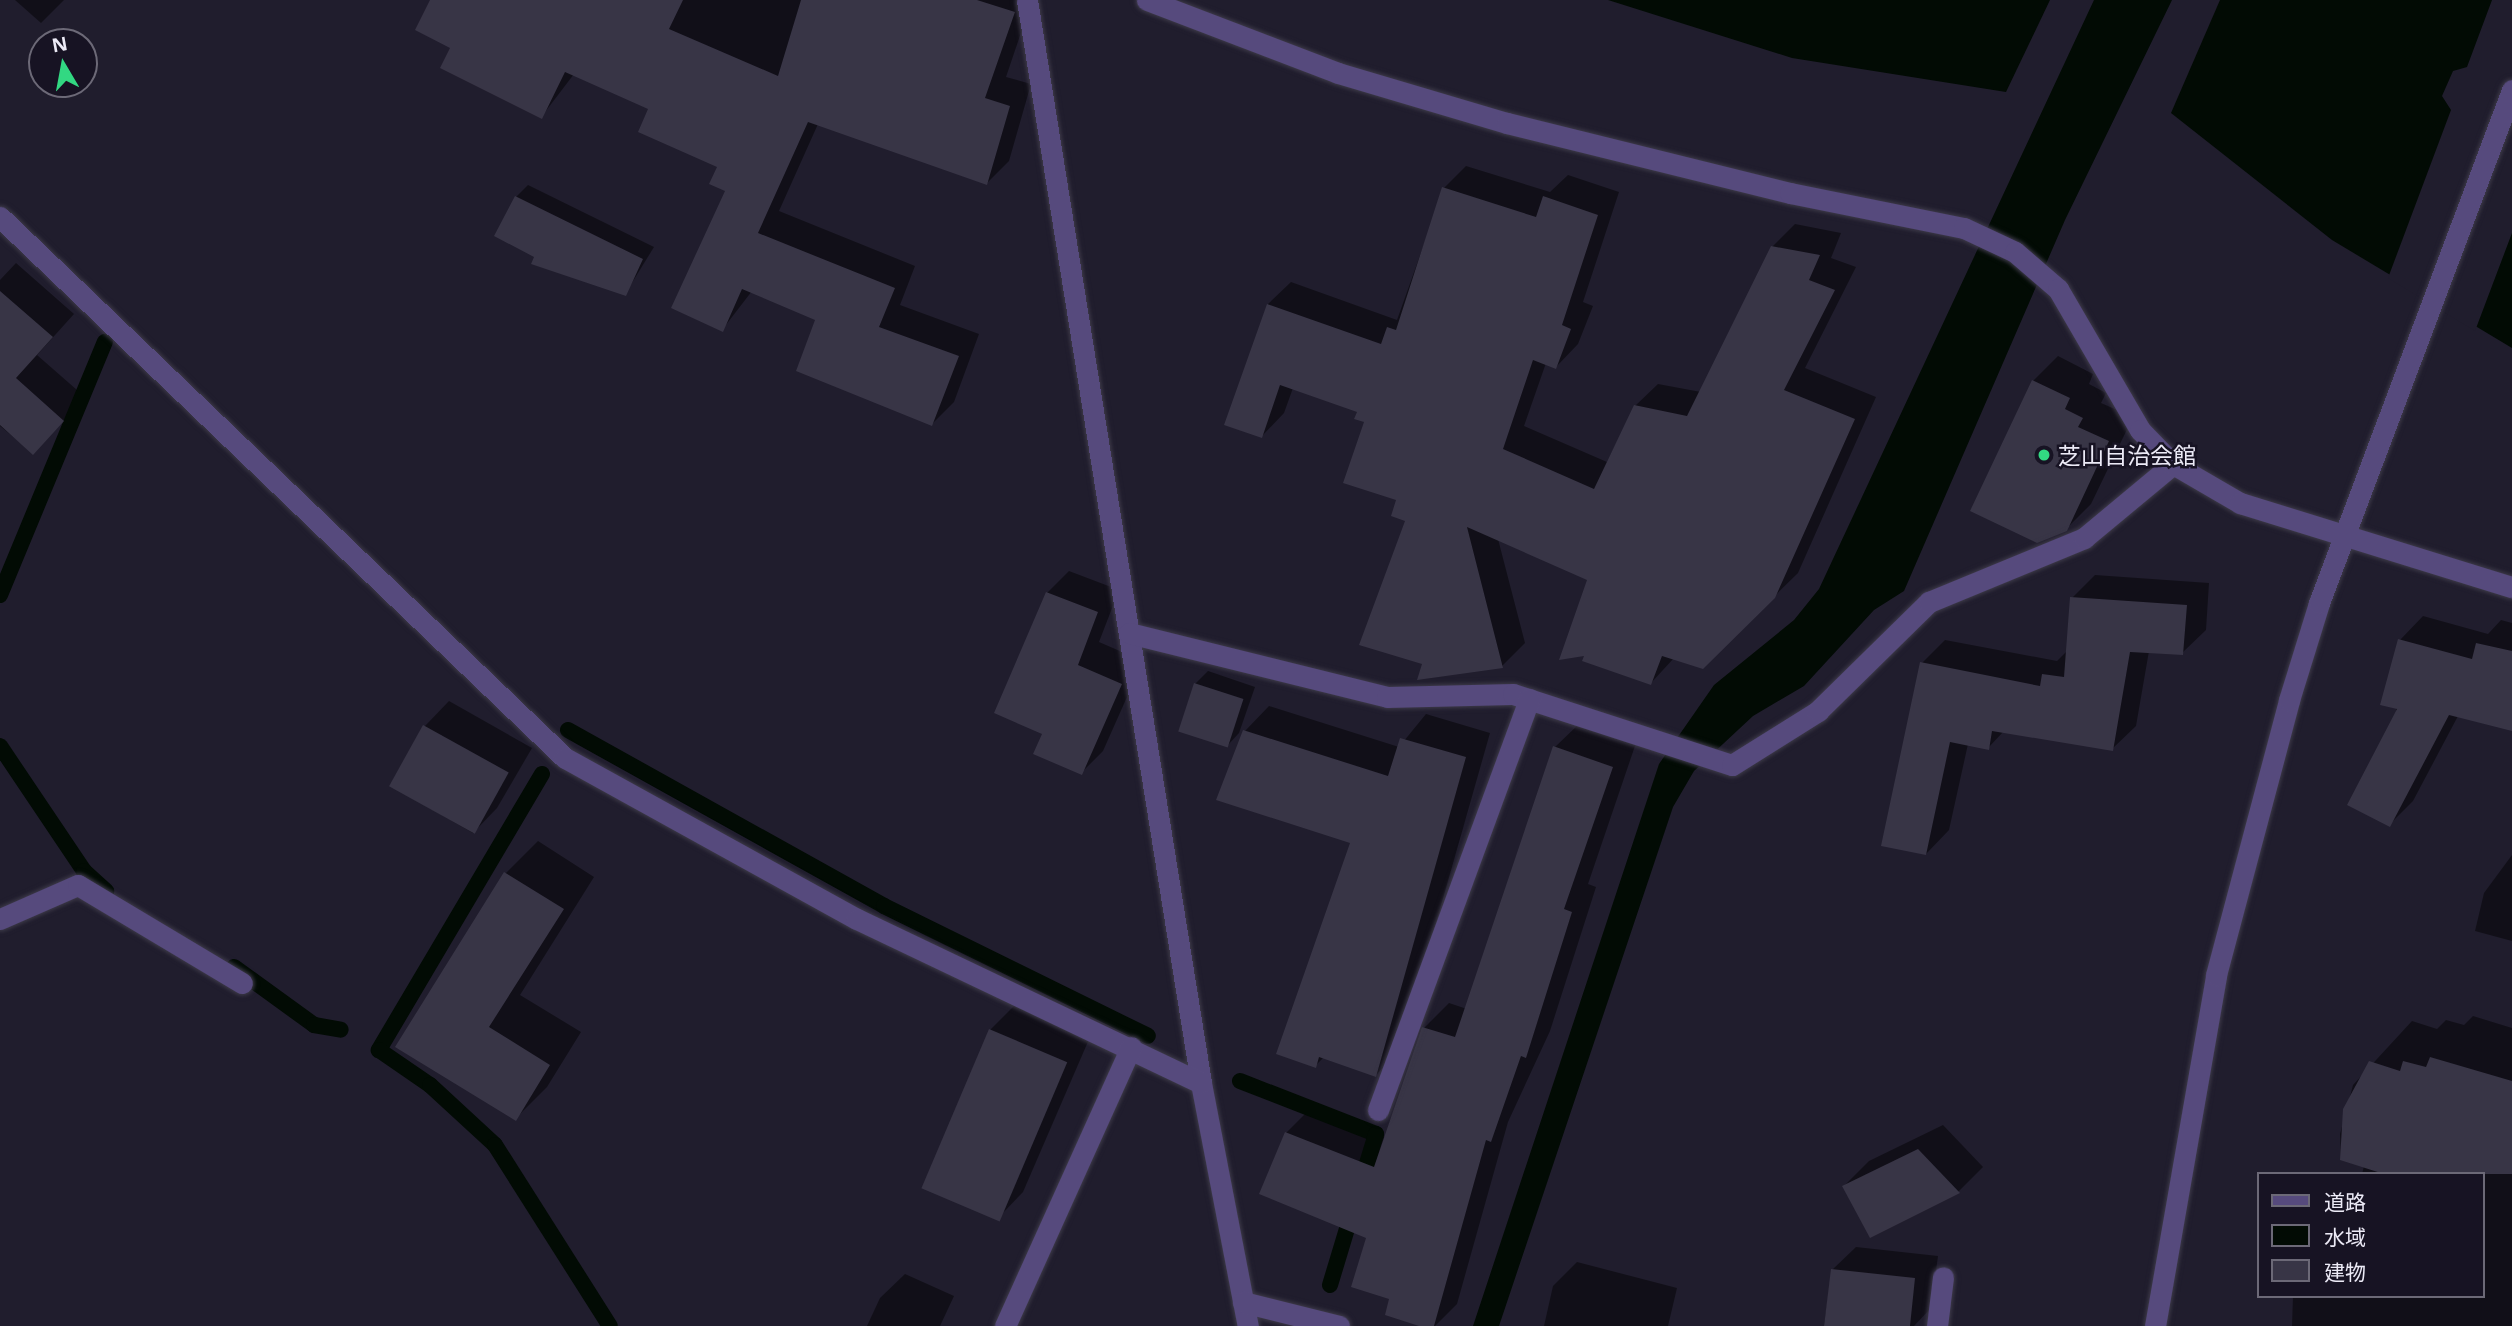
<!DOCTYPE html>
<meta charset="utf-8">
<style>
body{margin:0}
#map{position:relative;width:2512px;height:1326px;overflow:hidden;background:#201d2d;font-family:"Noto Sans","Noto Sans JP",sans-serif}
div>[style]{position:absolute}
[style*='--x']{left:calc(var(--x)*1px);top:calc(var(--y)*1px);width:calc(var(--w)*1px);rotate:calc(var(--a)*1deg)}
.water>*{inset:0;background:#020b04}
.pier>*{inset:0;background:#201d2d}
.shadow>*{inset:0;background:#0007}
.stream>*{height:16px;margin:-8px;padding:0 8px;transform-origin:8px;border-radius:8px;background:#020b04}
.building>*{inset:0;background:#383546;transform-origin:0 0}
.roads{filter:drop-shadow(0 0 2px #3d3a49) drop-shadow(0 0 2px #3d3a49)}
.minor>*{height:21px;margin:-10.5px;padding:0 10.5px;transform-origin:10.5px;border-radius:10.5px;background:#564a7d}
.tertiary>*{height:21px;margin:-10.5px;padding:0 10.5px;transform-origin:10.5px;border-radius:10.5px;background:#564a7d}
.dots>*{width:19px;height:19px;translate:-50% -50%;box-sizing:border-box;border:4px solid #171323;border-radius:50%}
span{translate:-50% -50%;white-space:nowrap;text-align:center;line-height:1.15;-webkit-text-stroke:5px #171323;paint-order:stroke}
.poi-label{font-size:23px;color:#eceaf6}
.left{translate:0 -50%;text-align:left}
.legend{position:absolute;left:2257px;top:1172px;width:228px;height:126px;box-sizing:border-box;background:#171323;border:2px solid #6c6977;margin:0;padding:9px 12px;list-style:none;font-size:21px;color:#eceaf6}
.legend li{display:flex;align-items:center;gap:14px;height:35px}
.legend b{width:35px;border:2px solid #6c6977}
.north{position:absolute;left:28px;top:28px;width:70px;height:70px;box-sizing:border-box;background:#171323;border:2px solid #6c6977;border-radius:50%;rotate:350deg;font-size:19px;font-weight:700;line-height:28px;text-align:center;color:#eceaf6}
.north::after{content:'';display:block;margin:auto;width:24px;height:32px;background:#32d882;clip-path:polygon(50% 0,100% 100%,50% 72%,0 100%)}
</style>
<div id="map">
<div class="water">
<i style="clip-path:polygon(1608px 0,2050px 0,2006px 92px,1792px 58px)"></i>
<i style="clip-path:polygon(2094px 0,2172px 0,2065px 220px,1904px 591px,1874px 610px,1804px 686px,1753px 716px,1694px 771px,1673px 807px,1499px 1326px,1473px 1326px,1659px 764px,1714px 685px,1794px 620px,1819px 589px)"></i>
<i style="clip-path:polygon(2220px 0,2512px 0,2512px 348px,2332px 240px,2171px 113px)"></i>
</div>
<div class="pier">
<i style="clip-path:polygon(2492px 0,2512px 0,2512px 233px,2475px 331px,2388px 278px,2451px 110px,2442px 96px,2453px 71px,2467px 67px)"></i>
</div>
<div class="shadow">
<i style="clip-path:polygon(15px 0,64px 0,41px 23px)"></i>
<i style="clip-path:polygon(432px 0,1032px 0,1006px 77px,1031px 84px,1009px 161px,987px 183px,818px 124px,779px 211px,915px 266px,900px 305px,979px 334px,954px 402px,932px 424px,817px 319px,752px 291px,722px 330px,727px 190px,719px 166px,650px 109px,574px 74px,542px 116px,453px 47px)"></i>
<i style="clip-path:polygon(1466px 166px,1550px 192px,1568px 175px,1619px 192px,1583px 302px,1593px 306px,1578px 344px,1556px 367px,1546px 363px,1524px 426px,1607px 462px,1635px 406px,1658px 384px,1701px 392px,1772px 247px,1795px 224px,1841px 233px,1831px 258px,1856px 267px,1805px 368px,1876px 397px,1798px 573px,1702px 667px,1674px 658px,1651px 683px,1589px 580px,1498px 539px,1525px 643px,1502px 666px,1424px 663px,1407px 520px,1359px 411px,1293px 388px,1284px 413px,1262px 436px,1268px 304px,1291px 282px,1397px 320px,1444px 188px)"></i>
<i style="clip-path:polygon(528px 185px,654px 247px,625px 294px,516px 197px)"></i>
<i style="clip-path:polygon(16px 263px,74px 314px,37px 355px,85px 397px,33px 453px,0 426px,0 280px)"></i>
<i style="clip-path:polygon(2058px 356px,2093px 374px,2089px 384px,2106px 393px,2101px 403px,2133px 417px,2091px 504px,2066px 529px,2033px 381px)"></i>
<i style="clip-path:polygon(1069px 571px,1119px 590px,1099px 642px,1143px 661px,1103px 751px,1081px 773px,1045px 733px,1047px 593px)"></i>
<i style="clip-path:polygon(2095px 575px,2209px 583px,2206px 630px,2182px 653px,2149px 651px,2136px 726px,2112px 749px,2004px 731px,1988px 748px,1968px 744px,1949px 830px,1926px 854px,1922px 663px,1945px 640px,2057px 661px,2068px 650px,2072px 598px)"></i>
<i style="clip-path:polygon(2423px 616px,2488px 634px,2501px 620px,2512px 623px,2512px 730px,2458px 716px,2413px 801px,2390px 824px,2400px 640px)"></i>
<i style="clip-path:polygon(1208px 671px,1255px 687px,1239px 733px,1227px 746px,1195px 684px)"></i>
<i style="clip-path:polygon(449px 701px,532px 748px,497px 808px,473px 833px,391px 786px,425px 726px)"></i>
<i style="clip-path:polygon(1269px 706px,1399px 747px,1426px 714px,1490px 733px,1400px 1050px,1376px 1075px,1324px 1057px,1315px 1066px,1352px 842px,1218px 799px,1245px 731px)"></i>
<i style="clip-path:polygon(1580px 723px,1636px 743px,1588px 884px,1596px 887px,1550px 1031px,1508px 1122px,1457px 1304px,1435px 1326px,1425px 1326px,1392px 1298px,1368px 1237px,1286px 1133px,1311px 1108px,1386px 1138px,1424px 1028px,1449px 1003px,1467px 1009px,1555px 747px)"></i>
<i style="clip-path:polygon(538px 841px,594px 877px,520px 995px,581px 1032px,547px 1087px,515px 1119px,398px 1046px,506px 873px)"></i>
<i style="clip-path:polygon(2512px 855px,2512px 941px,2475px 931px,2484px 893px)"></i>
<i style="clip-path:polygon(1015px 1005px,1090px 1037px,1023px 1192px,999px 1217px,990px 1030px)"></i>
<i style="clip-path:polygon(2473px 1016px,2512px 1028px,2512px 1326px,2292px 1326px,2293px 1296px,2482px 1296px,2482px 1174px,2362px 1174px,2364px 1166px,2341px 1158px,2340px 1134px,2353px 1085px,2412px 1021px,2437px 1029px,2446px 1020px,2464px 1025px)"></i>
<i style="clip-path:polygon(1943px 1125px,1983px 1167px,1959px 1191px,1870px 1236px,1844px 1186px,1869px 1161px)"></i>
<i style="clip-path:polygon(1856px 1247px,1938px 1256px,1931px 1308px,1914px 1326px,1824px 1326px,1832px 1270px)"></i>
<i style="clip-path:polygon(1577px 1262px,1677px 1288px,1668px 1326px,1544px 1326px,1553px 1286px)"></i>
<i style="clip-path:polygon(905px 1274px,954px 1296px,940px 1326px,867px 1326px,880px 1298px)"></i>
</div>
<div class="stream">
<i style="--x:0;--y:595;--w:274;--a:-67.5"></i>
<i style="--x:568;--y:730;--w:362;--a:29.1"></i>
<i style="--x:884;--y:906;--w:294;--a:26.2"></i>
<i style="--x:0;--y:746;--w:151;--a:56.1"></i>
<i style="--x:84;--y:871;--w:30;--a:42"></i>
<i style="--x:542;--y:774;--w:321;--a:120.6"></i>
<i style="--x:379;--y:1050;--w:62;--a:34.5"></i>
<i style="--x:430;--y:1085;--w:88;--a:42.7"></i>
<i style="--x:495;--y:1145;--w:214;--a:57.6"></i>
<i style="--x:234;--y:967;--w:99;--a:35.9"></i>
<i style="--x:314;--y:1025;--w:27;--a:10"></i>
<i style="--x:1240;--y:1081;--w:146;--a:21.3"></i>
<i style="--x:1376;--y:1134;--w:51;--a:107"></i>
<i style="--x:1330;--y:1285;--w:76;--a:-73.2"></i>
</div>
<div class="building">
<i style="clip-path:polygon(430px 0,683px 0,669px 29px,778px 76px,801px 0,977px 0,1015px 12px,985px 98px,1010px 106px,987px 185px,808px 122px,758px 233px,895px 288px,879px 327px,959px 356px,932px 426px,796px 371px,815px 320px,742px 289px,723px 332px,671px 308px,725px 191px,709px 184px,717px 167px,638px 132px,648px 109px,565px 72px,542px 119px,440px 68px,450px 48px,415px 30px)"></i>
<i style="clip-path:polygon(1442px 187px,1536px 217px,1543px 196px,1598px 215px,1562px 325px,1571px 329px,1556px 369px,1533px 360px,1503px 449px,1594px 489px,1634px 405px,1687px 416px,1771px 246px,1820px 255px,1809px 280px,1835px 290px,1784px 390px,1855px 419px,1775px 598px,1703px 669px,1662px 656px,1651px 685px,1582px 661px,1584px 656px,1559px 660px,1587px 580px,1467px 527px,1503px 668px,1417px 680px,1422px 664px,1359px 645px,1405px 521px,1391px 516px,1396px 500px,1343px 483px,1364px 422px,1354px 419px,1357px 412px,1280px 385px,1262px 438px,1224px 425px,1267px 304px,1381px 344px,1387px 327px,1396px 330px)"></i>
<i style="clip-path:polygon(515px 196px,643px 259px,626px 296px,531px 264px,534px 257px,494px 236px)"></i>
<i style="clip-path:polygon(0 291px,53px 337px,16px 378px,64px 421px,33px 455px,0 425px)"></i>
<i style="clip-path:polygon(2032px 380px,2070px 398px,2065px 409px,2083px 418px,2078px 427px,2109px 441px,2067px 531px,2037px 543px,1970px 511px)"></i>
<i style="clip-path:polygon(1046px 592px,1098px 612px,1078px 665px,1122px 684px,1082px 775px,1033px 754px,1042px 734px,994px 713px)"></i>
<i style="clip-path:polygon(2070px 597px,2187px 605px,2183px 655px,2130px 652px,2113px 751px,1992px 731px,1989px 750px,1950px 742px,1926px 855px,1881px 846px,1920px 662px,2040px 686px,2042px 674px,2064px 677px)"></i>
<i style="clip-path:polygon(2398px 639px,2472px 659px,2476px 643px,2512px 651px,2512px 731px,2449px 715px,2390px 827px,2347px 805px,2397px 709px,2380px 705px)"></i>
<i style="left:1194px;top:683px;width:52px;height:51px;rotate:18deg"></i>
<i style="left:423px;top:725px;width:98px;height:70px;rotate:29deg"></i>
<i style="clip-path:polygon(1243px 730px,1388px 776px,1400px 738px,1466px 757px,1376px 1077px,1319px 1057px,1316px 1068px,1276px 1054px,1350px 843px,1216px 800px)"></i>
<i style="clip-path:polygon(1553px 746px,1613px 767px,1564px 909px,1572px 912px,1526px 1058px,1521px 1056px,1491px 1142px,1486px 1140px,1434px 1326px,1419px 1326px,1385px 1315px,1389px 1299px,1351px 1287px,1366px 1238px,1259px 1194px,1285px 1132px,1374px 1167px,1422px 1027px,1455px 1037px)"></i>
<i style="clip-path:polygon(504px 872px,564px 909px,489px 1027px,550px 1065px,516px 1121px,395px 1047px)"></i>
<i style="left:989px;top:1029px;width:85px;height:173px;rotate:23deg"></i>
<i style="clip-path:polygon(2430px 1057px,2512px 1081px,2512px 1174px,2384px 1174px,2340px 1160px,2343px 1109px,2369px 1061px,2400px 1071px,2403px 1061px,2426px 1067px)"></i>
<i style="clip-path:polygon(1918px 1149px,1960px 1193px,1870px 1238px,1842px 1186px)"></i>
<i style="clip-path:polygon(1831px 1269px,1915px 1278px,1910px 1326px,1824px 1326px)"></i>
</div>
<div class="roads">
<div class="minor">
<i style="--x:1027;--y:0;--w:1097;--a:80.87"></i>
<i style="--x:1201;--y:1083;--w:248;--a:79.1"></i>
<i style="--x:0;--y:217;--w:782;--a:43.76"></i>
<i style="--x:565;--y:758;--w:333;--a:28.9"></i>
<i style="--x:857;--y:919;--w:381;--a:25.5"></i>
<i style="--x:1129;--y:633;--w:266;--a:13.9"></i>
<i style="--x:1387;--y:697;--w:126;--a:-1.4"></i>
<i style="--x:1513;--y:694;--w:230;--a:18"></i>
<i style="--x:1732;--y:765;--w:102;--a:-32.1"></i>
<i style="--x:1818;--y:711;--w:156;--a:-44.5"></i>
<i style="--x:1929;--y:602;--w:168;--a:-22.4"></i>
<i style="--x:2084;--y:538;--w:116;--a:-39.7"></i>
<i style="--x:0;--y:919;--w:85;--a:-23.6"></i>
<i style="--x:78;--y:885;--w:191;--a:30.9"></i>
<i style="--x:1378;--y:1110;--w:438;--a:-69.8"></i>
<i style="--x:1243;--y:1302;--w:99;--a:14"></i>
<i style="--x:1005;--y:1326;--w:306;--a:-65.7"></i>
<i style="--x:1937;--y:1326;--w:49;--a:-83"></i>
</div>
<div class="tertiary">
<i style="--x:1147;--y:0;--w:204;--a:20.9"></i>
<i style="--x:1338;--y:73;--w:176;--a:16.5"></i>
<i style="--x:1507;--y:123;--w:292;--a:13.9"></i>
<i style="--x:1790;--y:193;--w:177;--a:11.4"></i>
<i style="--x:1964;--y:228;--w:56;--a:25.2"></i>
<i style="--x:2015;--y:252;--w:57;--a:40.7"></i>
<i style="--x:2058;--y:289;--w:163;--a:59.8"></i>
<i style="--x:2140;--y:430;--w:47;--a:45.9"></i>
<i style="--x:2173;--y:464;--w:78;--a:30.2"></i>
<i style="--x:2240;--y:503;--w:285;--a:17.2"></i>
<i style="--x:2155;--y:1326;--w:356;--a:-80.1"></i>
<i style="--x:2216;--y:975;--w:285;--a:-75.1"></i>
<i style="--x:2289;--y:700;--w:102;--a:-72.8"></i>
<i style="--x:2319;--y:603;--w:548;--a:-69.38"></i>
</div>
</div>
<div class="dots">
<i style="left:2044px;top:455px;background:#32d882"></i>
</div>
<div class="poi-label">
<span class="left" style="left:2058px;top:455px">芝山自治会館</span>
</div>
<ul class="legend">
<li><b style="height:9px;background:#564a7d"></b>道路</li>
<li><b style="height:19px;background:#020b04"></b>水域</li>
<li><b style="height:19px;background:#383546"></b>建物</li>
</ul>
<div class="north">N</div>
</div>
